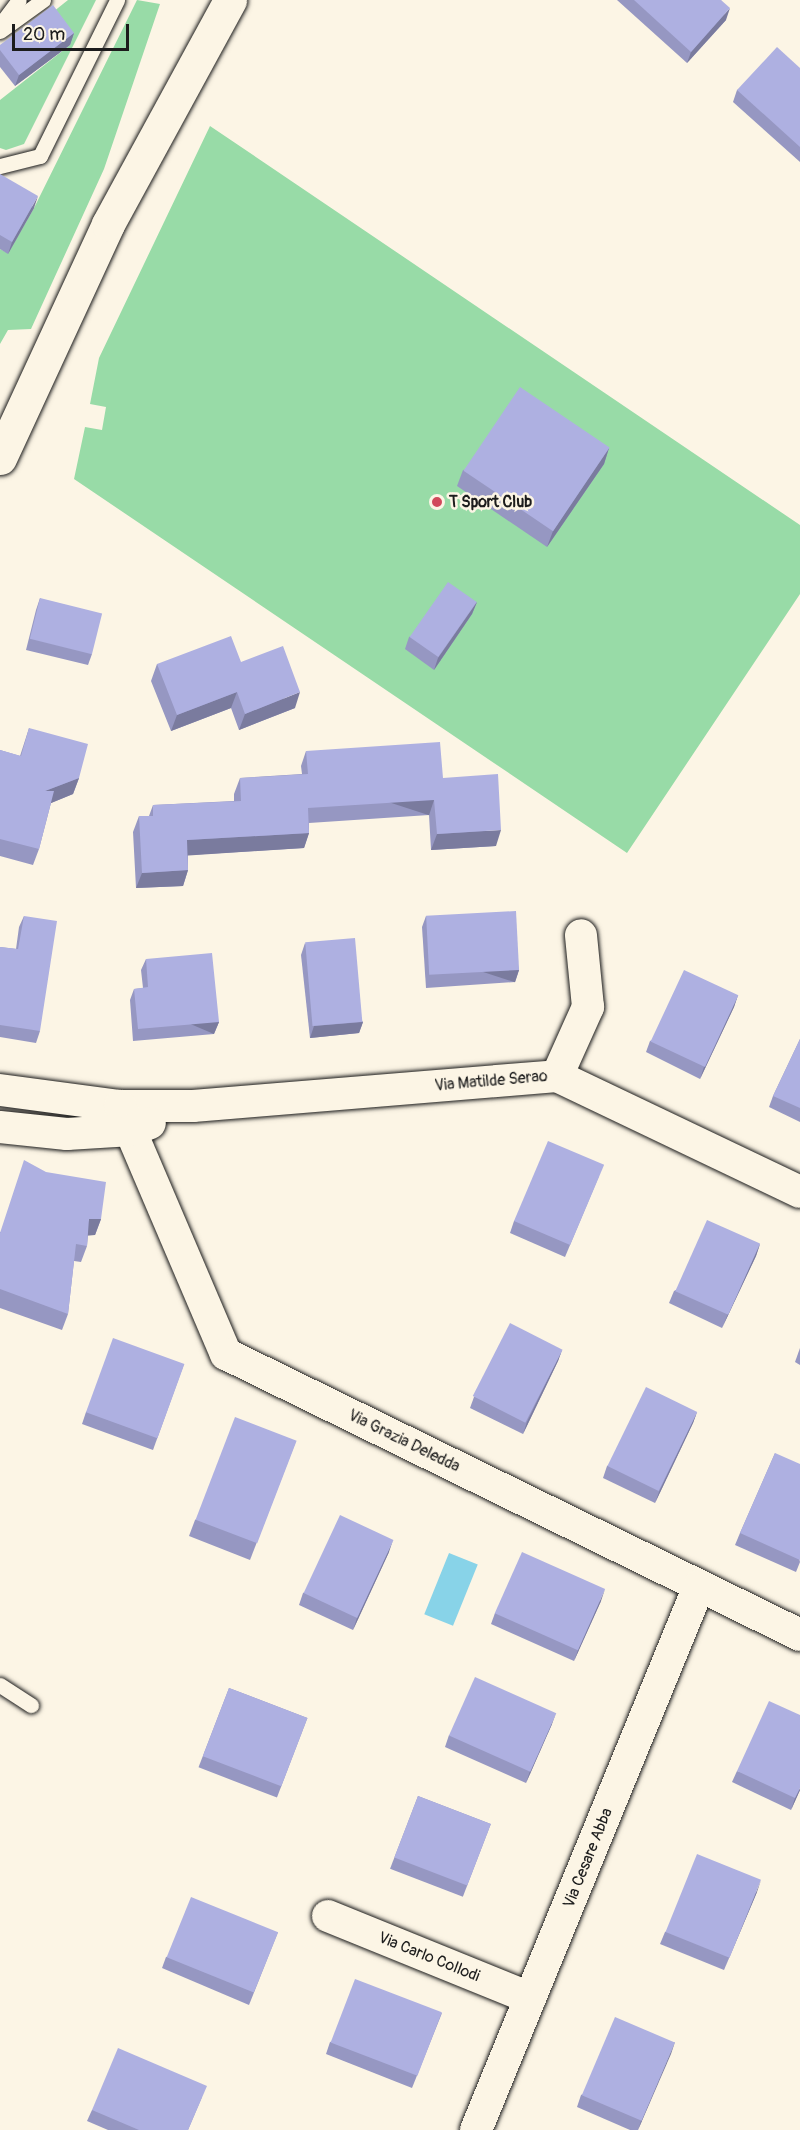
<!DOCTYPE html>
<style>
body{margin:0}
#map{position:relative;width:800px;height:2130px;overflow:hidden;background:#fcf5e5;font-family:Pangolin,sans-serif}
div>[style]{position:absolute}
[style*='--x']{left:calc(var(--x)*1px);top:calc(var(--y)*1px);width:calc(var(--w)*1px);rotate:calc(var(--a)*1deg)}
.green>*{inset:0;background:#98dba7}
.water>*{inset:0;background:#88d3e8;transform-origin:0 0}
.roads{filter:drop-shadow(0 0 2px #1c1c1c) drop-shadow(0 0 2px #1c1c1c)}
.service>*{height:15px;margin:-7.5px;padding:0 7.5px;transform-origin:7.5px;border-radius:7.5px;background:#fcf5e5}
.minor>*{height:32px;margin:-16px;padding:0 16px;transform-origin:16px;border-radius:16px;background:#fcf5e5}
.secondary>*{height:33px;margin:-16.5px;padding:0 16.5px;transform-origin:16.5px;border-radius:16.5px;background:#fcf5e5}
.wall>*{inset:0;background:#9697c2;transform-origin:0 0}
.shaded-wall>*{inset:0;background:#7a7b9e;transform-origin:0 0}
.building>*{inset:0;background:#aeb0e1;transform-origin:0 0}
.dots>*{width:16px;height:16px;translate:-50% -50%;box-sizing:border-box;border:3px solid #fcf5e5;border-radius:50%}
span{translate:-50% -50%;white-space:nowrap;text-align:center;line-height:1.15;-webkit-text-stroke:5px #fcf5e5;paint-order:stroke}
.poi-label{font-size:16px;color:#1c1c1c;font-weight:700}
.left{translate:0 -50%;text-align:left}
.street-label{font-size:16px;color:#1c1c1c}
.scale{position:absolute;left:12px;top:24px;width:117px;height:27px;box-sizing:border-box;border:3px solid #1c1c1c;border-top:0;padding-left:8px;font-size:18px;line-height:21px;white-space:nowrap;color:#1c1c1c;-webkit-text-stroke:4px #fcf5e5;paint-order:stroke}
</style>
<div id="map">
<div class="green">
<i style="clip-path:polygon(68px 0,96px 0,24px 144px,6px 150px,0 148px,0 100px,70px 45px,48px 16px)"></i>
<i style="clip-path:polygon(137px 0,160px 4px,104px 169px,31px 329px,8px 330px,0 344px,0 249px,8px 253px,34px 208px)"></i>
<i style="clip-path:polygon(210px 126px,800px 525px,800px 594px,627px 853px,74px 479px,85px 427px,102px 430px,106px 407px,90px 404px,99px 358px)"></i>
</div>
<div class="water">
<i style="left:449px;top:1553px;width:31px;height:66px;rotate:22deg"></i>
</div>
<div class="roads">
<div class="service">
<i style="--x:0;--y:25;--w:31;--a:-53"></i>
<i style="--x:0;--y:31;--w:53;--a:-35.8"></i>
<i style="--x:0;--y:166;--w:41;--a:-14"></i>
<i style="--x:40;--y:156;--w:174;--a:-63.7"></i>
<i style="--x:0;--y:1685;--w:37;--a:33"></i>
</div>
<div class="minor">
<i style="--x:557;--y:1076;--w:76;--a:-65.8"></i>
<i style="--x:588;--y:1007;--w:72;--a:-95.6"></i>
<i style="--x:0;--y:1090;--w:121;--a:7.6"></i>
<i style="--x:120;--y:1106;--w:73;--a:0"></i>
<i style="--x:193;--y:1106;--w:365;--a:-4.7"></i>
<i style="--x:557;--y:1076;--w:269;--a:25.5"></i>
<i style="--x:120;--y:1106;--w:270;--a:66.9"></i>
<i style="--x:226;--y:1354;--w:639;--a:26.08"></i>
<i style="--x:0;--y:1127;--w:67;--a:6"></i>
<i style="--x:67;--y:1134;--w:65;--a:-3.5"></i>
<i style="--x:132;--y:1130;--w:19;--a:-21"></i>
<i style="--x:328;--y:1916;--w:218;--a:22.1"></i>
<i style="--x:476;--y:2130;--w:588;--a:-67.71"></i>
</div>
<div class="secondary">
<i style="--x:0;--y:458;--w:258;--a:-65.2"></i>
<i style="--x:108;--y:224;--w:255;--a:-61.4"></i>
</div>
</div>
<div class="wall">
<i style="clip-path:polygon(617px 0,721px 0,726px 20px,687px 63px)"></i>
<i style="clip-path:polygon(74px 33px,70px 45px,15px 86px,0 67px,0 45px)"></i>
<i style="clip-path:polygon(800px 68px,800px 162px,733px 102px,737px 90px)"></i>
<i style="clip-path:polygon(0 174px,34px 208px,8px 254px,0 249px)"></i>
<i style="clip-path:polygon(609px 448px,604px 464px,547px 547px,457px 486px,463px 470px)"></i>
<i style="clip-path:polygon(40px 598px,92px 654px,88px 665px,26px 650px,36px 610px)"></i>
<i style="clip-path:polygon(477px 602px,472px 614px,434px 670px,405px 649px,409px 637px)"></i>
<i style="clip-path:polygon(241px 662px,295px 708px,239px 730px,231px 708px,171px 731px,151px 681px,157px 664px)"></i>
<i style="clip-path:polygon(29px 728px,79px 778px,73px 794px,51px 803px,39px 849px,33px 865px,0 856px,0 750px,20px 756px)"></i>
<i style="clip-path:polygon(306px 751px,443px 778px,496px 846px,431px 850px,429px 815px,309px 823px,309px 833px,304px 848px,188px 855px,188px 870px,183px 886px,136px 888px,133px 832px,139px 816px,149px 816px,153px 805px,234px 801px,234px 794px,240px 778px,302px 774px,301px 766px)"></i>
<i style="clip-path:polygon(24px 916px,40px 1031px,36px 1043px,0 1037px,0 947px,16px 949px,19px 927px)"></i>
<i style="clip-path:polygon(426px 916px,519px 970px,515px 982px,426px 988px,422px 927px)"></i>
<i style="clip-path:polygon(305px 943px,363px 1022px,359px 1033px,310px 1038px,301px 955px)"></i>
<i style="clip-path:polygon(146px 959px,219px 1022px,214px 1034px,133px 1041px,130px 1000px,134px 989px,143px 988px,141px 970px)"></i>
<i style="clip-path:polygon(738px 995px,734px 1007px,700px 1079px,646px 1052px,650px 1041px)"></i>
<i style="clip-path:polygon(800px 1039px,800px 1122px,769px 1107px,773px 1096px)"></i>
<i style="clip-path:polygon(599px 1176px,565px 1257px,510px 1233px,514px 1221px)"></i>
<i style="clip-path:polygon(101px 1219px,95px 1235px,88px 1235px,87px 1246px,81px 1262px,74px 1261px,68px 1314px,62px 1330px,0 1308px,0 1232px)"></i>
<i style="clip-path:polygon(760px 1244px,756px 1256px,722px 1328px,669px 1303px,674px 1291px)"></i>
<i style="clip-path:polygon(800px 1348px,800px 1365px,795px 1362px)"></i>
<i style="clip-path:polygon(562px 1350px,558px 1361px,523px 1434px,470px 1408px,474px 1397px)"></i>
<i style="clip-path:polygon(184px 1364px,153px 1450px,82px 1424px,86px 1412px)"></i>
<i style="clip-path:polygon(697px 1412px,693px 1423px,655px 1503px,603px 1478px,607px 1466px)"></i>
<i style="clip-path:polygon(296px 1441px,250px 1560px,189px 1536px,195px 1520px)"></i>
<i style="clip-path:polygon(775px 1453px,800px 1562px,796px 1572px,735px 1545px,740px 1533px)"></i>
<i style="clip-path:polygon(389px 1552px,353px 1630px,299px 1605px,303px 1593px)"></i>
<i style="clip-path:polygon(601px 1601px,574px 1661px,491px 1624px,495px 1613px)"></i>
<i style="left:229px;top:1688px;width:84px;height:85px;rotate:21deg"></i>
<i style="clip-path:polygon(552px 1724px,526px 1783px,445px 1747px,449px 1735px)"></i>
<i style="clip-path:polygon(737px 1771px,800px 1790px,791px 1810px,732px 1782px)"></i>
<i style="left:418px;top:1796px;width:78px;height:78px;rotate:21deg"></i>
<i style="clip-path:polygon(757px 1892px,724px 1970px,660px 1944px,665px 1932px)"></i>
<i style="clip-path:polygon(278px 1932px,249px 2005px,162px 1968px,166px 1957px)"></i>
<i style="clip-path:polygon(442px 2013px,412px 2088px,326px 2054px,330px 2042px)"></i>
<i style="clip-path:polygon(675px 2042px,638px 2130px,630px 2130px,577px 2107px,581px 2095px)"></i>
<i style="clip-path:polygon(202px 2097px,188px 2130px,108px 2130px,87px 2121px,92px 2110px)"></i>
</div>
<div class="shaded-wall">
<i style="clip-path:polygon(730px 8px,726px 20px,687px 63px,691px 52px)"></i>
<i style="clip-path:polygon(74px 33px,70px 45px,15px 86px,19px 75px)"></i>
<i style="clip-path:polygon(38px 196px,34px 208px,8px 254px,12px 242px)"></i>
<i style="clip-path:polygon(609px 448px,604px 464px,547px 547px,553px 531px)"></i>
<i style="clip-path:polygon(477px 602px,472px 614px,434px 670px,438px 658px)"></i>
<i style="clip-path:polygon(237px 692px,231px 708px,171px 731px,177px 715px)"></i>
<i style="clip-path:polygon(300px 692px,295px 708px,239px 730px,245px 714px)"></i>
<i style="clip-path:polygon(79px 778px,73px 794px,39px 808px,45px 791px)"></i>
<i style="left:434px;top:800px;width:16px;height:126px;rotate:108deg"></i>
<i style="clip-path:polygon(501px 830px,496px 846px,431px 850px,437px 834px)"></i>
<i style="clip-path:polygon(309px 833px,304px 848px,181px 856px,187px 840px)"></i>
<i style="clip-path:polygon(188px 870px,183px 886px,136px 888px,142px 873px)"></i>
<i style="left:519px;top:970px;width:13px;height:89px;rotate:108deg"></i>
<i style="clip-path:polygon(738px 995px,734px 1007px,700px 1079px,704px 1067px)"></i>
<i style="left:219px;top:1022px;width:13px;height:81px;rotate:113deg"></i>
<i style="clip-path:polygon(363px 1022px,359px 1033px,310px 1038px,314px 1026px)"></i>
<i style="clip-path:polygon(89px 1219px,101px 1219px,95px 1235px,84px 1236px)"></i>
<i style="clip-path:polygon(760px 1244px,756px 1256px,722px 1328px,727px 1316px)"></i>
<i style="clip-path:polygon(562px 1350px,558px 1361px,523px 1434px,527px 1422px)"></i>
<i style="clip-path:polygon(697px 1412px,693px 1423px,655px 1503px,659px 1492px)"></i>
<i style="clip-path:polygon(393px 1540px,389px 1552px,353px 1630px,357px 1618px)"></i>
<i style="clip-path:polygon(605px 1589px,601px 1601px,574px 1661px,578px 1650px)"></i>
<i style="clip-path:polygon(556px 1713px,552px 1724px,526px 1783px,530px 1771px)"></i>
<i style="clip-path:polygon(800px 1788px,800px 1790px,791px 1810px,795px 1798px)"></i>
<i style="clip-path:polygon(761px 1880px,757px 1892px,724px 1970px,729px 1958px)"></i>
<i style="clip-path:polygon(675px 2042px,671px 2054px,638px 2130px,641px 2121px)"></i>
</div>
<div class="building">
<i style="clip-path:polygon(634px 0,721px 0,730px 8px,691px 52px)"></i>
<i style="clip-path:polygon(53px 5px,74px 33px,19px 75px,0 50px,0 45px)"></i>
<i style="clip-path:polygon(777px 47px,800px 68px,800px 147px,737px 90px)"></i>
<i style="clip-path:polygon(0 174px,38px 196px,12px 242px,0 235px)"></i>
<i style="left:520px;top:387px;width:108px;height:101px;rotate:34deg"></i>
<i style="left:448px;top:582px;width:35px;height:67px;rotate:35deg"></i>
<i style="left:40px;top:598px;width:64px;height:42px;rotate:14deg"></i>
<i style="clip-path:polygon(231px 636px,241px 662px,283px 646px,300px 692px,245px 714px,237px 692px,177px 715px,157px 664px)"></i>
<i style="clip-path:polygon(29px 728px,88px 744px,79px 778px,45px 791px,54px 791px,39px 849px,0 839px,0 750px,21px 756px)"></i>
<i style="clip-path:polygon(440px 742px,443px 778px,498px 774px,501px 830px,437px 834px,434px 800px,308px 808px,309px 833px,187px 840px,188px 870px,142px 873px,139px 816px,153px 816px,153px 805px,241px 801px,240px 778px,308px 774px,306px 751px)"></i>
<i style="left:516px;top:911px;width:59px;height:90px;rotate:87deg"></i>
<i style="clip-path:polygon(24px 916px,57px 921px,40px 1031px,0 1025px,0 947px,18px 949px)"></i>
<i style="left:355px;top:938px;width:84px;height:50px;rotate:85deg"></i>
<i style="clip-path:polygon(212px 953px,219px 1022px,138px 1029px,134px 989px,148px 987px,146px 959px)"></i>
<i style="left:684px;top:970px;width:60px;height:79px;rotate:25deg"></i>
<i style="clip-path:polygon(800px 1039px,800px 1108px,773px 1096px)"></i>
<i style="left:548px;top:1141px;width:61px;height:87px;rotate:23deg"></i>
<i style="clip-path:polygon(24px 1160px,46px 1172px,106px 1182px,101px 1219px,89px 1219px,87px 1246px,76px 1244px,68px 1314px,0 1289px,0 1233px)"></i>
<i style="left:707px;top:1220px;width:58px;height:78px;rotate:24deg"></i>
<i style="left:510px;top:1323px;width:59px;height:82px;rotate:27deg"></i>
<i style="left:113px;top:1338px;width:76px;height:79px;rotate:20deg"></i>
<i style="left:646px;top:1387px;width:57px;height:88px;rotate:26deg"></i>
<i style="left:235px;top:1417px;width:66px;height:110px;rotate:21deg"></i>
<i style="clip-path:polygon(775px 1453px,800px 1464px,800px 1560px,740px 1533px)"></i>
<i style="left:340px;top:1515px;width:59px;height:86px;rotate:25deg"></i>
<i style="left:522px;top:1552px;width:91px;height:67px;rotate:24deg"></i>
<i style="left:475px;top:1677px;width:89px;height:64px;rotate:24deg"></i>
<i style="left:229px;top:1688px;width:84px;height:73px;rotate:21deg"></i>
<i style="clip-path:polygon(769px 1701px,800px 1715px,800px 1788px,795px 1798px,737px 1771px)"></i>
<i style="left:418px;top:1796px;width:78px;height:66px;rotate:21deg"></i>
<i style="left:697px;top:1854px;width:69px;height:84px;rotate:22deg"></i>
<i style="left:191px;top:1897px;width:94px;height:65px;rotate:22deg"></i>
<i style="left:355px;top:1979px;width:93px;height:68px;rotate:21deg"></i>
<i style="left:615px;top:2017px;width:65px;height:85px;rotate:23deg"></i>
<i style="clip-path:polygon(118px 2048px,207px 2086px,188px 2130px,139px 2130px,92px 2110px)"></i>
</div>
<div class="dots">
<i style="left:437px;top:502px;background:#d1495b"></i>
</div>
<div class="poi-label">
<span class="left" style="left:449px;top:502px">T Sport Club</span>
</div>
<div class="street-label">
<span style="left:491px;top:1081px;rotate:-5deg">Via Matilde Serao</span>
<span style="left:404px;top:1441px;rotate:26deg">Via Grazia Deledda</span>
<span style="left:588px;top:1858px;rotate:-68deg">Via Cesare Abba</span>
<span style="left:429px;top:1957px;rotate:22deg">Via Carlo Collodi</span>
</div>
<div class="scale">20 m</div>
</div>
